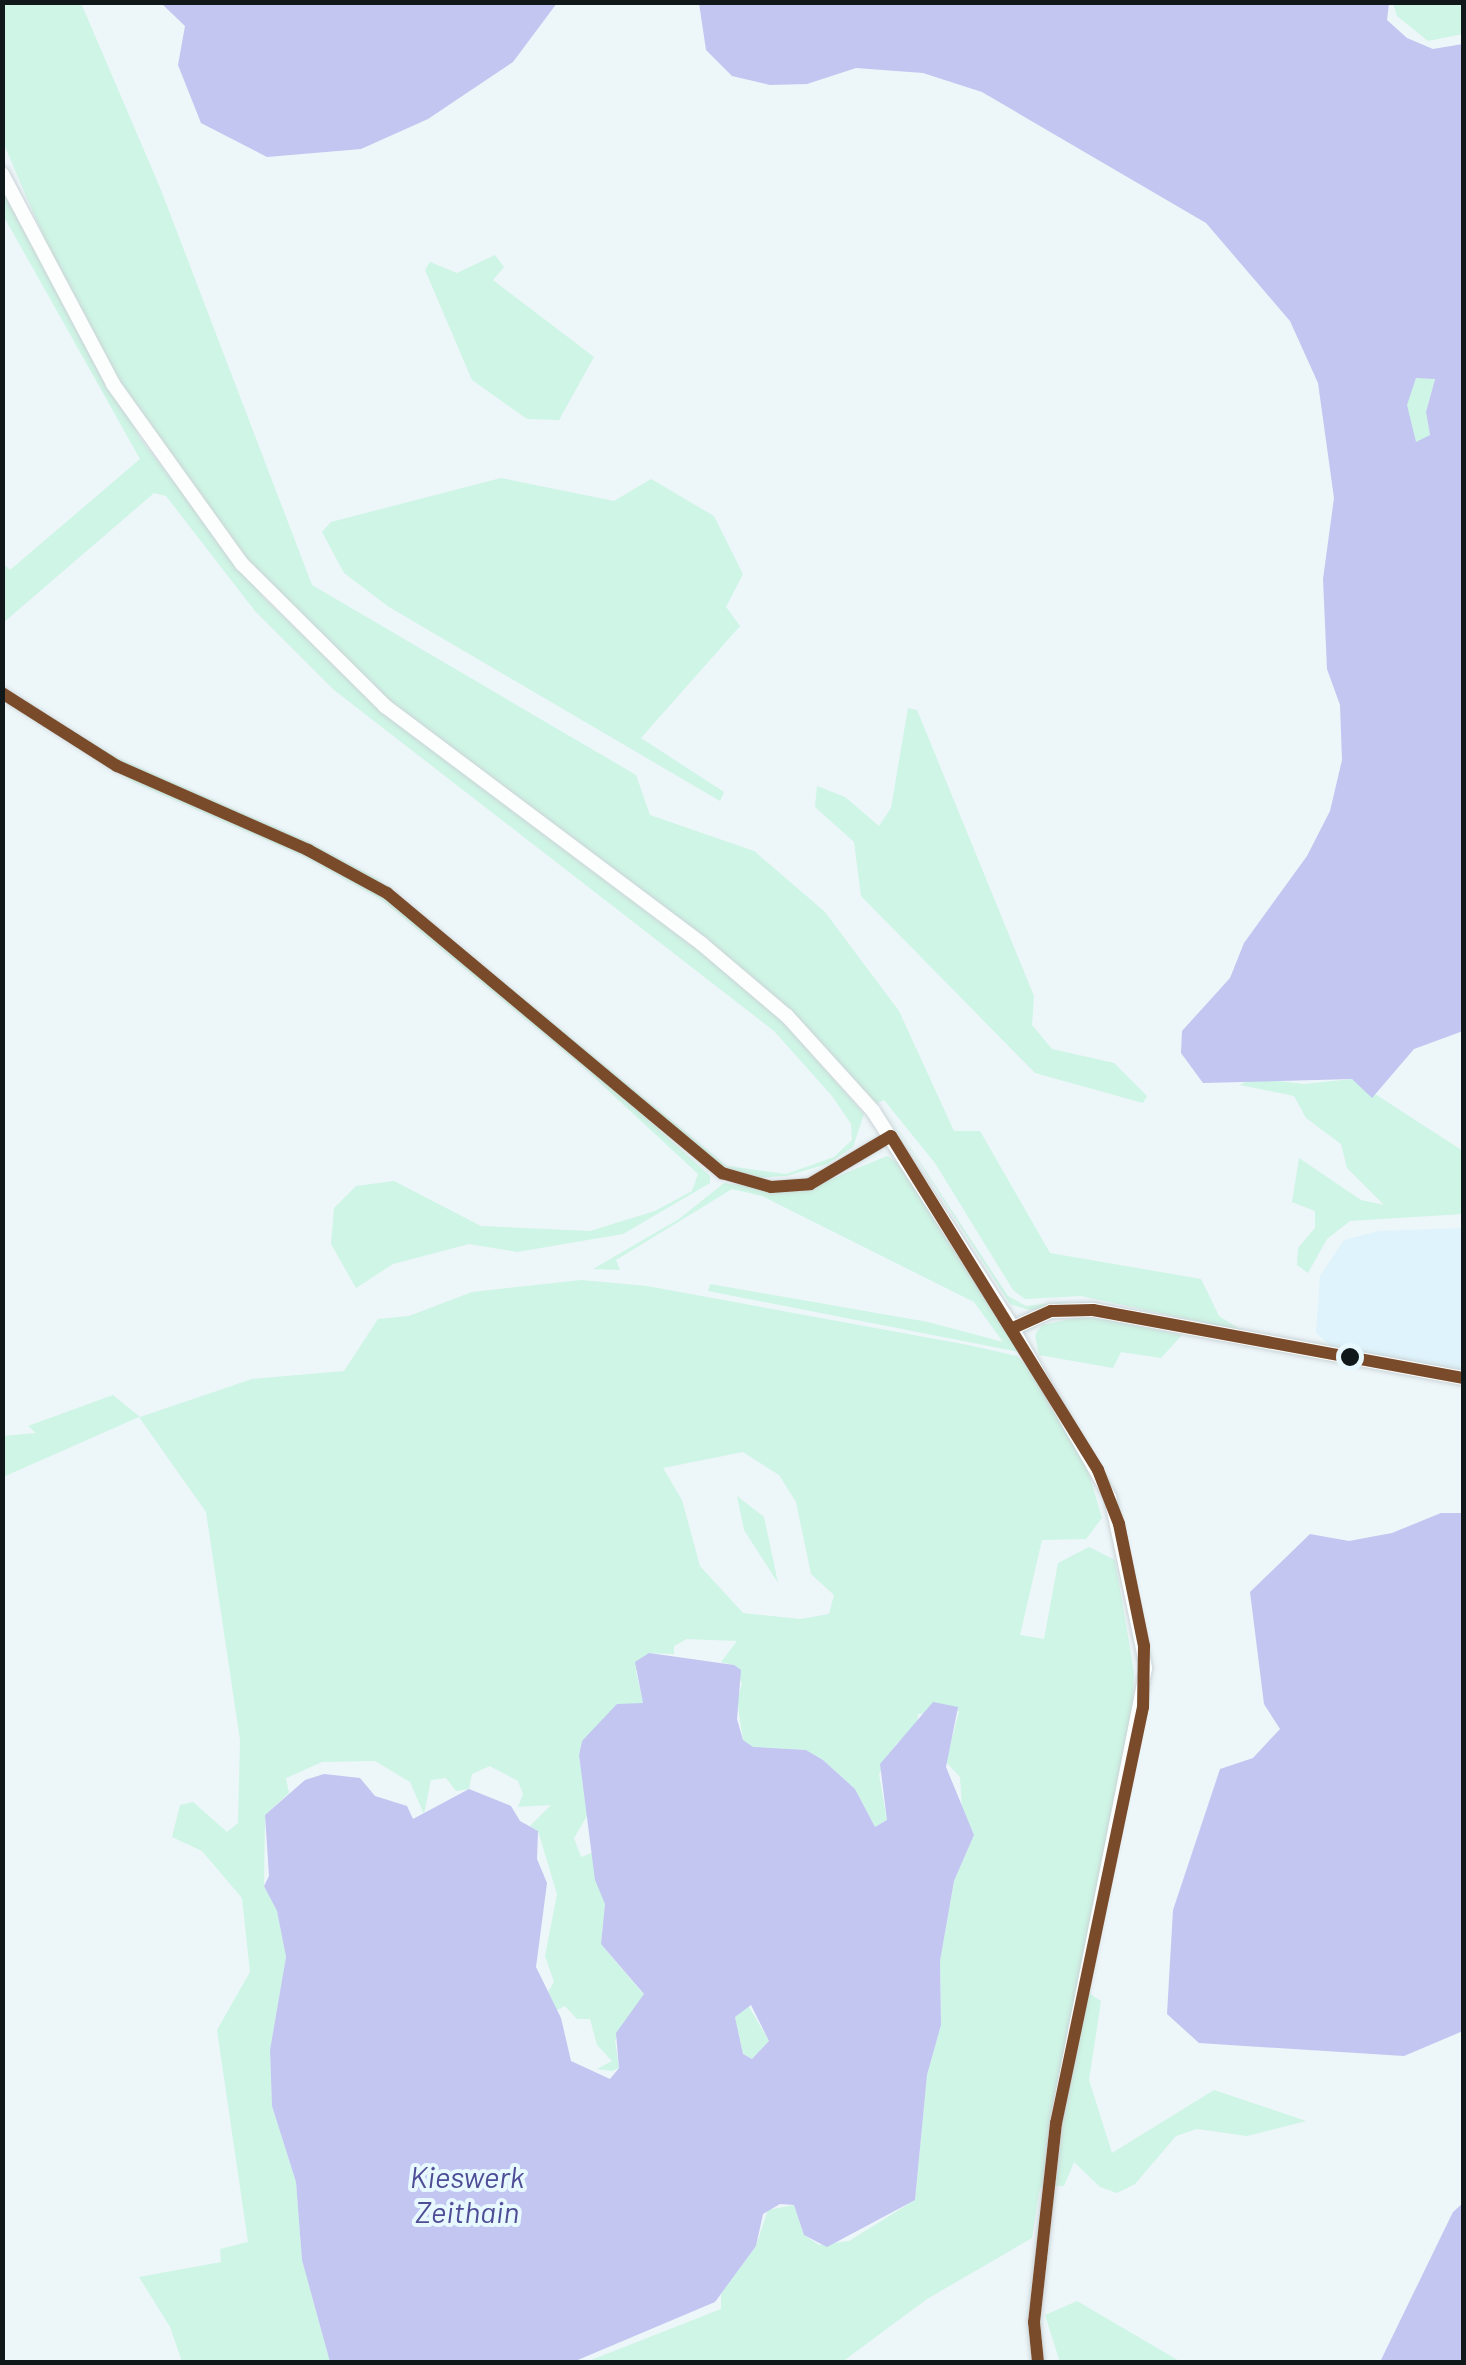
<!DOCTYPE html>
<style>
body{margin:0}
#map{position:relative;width:1466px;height:2365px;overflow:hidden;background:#edf6f9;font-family:Barlow,sans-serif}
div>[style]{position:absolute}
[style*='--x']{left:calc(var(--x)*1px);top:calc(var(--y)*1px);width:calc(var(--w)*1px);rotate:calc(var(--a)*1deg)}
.built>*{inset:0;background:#def3fb}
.green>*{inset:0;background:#cef5e5}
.water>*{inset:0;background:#c2c6f1}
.roads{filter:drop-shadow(0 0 2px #cad3d6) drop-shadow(0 0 2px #cad3d6)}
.minor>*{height:10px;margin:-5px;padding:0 5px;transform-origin:5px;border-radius:5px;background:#fcfefe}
.tertiary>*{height:12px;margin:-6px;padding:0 6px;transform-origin:6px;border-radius:6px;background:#fcfefe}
.secondary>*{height:14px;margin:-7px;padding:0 7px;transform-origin:7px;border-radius:7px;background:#fcfefe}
.bus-1>*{height:12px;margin:-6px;padding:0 6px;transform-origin:6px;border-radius:6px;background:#7a4b2a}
.dots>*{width:28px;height:28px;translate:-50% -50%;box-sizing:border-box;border:5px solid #e7f9ff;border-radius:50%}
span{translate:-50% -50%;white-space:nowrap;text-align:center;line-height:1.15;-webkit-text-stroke:8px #e7f9ff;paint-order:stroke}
.water-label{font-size:30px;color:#4f4d95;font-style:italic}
.frame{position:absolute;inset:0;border:5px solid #10181a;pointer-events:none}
</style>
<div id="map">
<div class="built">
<i style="clip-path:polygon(1463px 1228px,1463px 1372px,1332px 1347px,1316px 1333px,1320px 1276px,1344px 1240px,1379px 1231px)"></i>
</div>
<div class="green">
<i style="clip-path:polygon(2px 3px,81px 3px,161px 190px,312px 585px,636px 775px,650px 815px,754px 851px,825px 912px,899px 1011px,954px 1131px,980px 1131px,1050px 1253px,1201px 1279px,1219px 1316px,1243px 1331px,1081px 1296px,1025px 1299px,1013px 1290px,935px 1163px,884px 1100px,876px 1104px,816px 1037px,706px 939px,388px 702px,245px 562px,134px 409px,62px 280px,3px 142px)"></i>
<i style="clip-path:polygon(1393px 3px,1463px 3px,1463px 34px,1428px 41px,1397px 16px)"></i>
<i style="clip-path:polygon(2px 190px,140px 438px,264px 598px,381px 710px,699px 948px,781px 1019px,864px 1114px,853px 1147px,827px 1164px,787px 1176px,753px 1178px,718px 1164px,389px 889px,309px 845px,114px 759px,35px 711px,3px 688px,116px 757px,309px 842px,378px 879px,727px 1166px,786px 1174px,834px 1157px,852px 1140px,851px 1124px,832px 1096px,774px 1031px,334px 690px,255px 611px,166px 496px,154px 493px,3px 623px,3px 563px,10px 570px,140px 459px,3px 215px)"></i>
<i style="clip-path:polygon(495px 255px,504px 267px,493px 280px,594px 357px,559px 420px,527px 419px,472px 380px,425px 270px,430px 262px,457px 273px)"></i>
<i style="clip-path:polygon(1416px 378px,1435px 378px,1426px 412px,1430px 436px,1415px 443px,1406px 405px)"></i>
<i style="clip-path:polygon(501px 478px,614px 501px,651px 479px,714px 516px,743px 574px,726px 607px,740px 626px,641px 738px,724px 792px,720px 801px,389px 607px,344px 573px,322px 532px,331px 522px)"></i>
<i style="clip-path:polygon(3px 699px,135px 779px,306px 854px,384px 898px,621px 1095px,710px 1176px,710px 1183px,623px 1234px,517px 1252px,469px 1244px,393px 1264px,356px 1288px,331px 1244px,334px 1208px,356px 1186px,394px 1181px,481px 1226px,590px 1231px,655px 1211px,692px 1191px,698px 1174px,584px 1068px,382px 900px,305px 857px,133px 782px)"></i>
<i style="clip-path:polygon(908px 708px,917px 710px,1034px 996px,1032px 1025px,1052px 1049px,1114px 1063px,1147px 1096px,1143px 1103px,1035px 1073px,861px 896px,854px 842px,815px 807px,817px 786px,845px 797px,879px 826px,891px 808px)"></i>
<i style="clip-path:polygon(1252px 1078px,1304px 1084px,1352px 1079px,1463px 1151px,1463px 1214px,1350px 1221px,1327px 1239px,1308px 1273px,1297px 1265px,1298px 1248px,1315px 1228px,1315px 1211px,1292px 1202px,1299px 1158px,1361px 1200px,1384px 1205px,1347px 1168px,1341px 1144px,1306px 1118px,1294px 1096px,1240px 1085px)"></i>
<i style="clip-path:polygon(883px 1106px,1008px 1296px,1026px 1306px,1062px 1302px,1120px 1310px,1029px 1310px,1010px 1304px)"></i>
<i style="clip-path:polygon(887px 1156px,898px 1163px,1019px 1352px,708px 1291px,710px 1284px,928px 1322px,1003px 1342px,974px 1302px,762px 1196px,732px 1189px,616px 1260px,620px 1270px,593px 1269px,679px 1219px,724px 1183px,800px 1192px)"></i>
<i style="clip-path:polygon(evenodd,581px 1280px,647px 1286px,968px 1345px,1017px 1356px,1027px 1366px,1086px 1464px,1102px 1518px,1086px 1539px,1042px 1540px,1020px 1635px,1044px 1639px,1058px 1563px,1089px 1547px,1115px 1560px,1134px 1672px,1132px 1727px,1077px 1985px,1101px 2001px,1089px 2080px,1112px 2153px,1214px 2090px,1306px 2121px,1247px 2136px,1197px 2129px,1176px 2136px,1135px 2184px,1117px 2193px,1100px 2187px,1074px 2162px,1064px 2186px,1040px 2187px,1032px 2238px,927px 2299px,842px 2362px,586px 2362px,721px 2309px,721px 2294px,756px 2246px,768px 2210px,794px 2205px,804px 2235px,819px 2245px,849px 2241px,915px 2200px,927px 2075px,941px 2025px,940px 1961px,954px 1881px,974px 1835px,962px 1807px,960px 1777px,946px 1762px,959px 1711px,918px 1714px,917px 1727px,896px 1744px,879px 1774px,887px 1820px,875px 1827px,855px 1789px,823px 1760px,806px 1750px,752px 1747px,743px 1740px,737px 1700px,742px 1684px,734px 1665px,721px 1662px,737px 1641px,687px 1639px,674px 1646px,674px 1654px,649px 1653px,636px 1671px,643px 1703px,582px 1741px,579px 1755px,587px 1816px,574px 1838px,581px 1857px,592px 1853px,605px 1904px,601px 1944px,644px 1995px,615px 2040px,619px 2068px,612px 2071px,597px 2069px,612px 2061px,597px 2045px,590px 2019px,577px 2019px,565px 2006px,557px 2010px,548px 1992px,554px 1982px,545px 1956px,557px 1894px,538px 1831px,530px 1826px,551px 1805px,518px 1807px,523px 1794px,518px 1781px,490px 1766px,472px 1774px,469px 1789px,456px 1791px,446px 1778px,431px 1780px,424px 1814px,410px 1782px,375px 1761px,322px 1762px,286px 1778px,289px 1793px,265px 1815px,264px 1886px,277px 1911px,286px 1957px,270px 2050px,272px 2106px,296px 2182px,302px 2260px,330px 2362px,182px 2362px,170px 2327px,139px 2277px,221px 2262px,220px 2249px,248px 2242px,217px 2030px,250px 1972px,242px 1898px,202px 1851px,172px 1837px,180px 1805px,193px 1802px,227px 1832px,238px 1823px,240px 1740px,206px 1512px,139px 1417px,3px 1477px,3px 1436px,36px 1433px,28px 1426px,113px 1395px,140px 1417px,252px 1379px,344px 1371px,378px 1319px,409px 1316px,472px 1292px,581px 1280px,743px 1452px,779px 1475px,796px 1502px,811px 1574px,834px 1595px,829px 1614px,800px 1619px,743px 1613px,700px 1566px,682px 1500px,663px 1468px,743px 1452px)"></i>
<i style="clip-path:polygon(1081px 1317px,1106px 1320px,1182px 1335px,1161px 1358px,1121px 1352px,1113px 1368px,1039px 1355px,1035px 1335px,1042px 1325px)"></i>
<i style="clip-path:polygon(737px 1496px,764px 1517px,778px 1583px,744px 1530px)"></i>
<i style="clip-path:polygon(748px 2005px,769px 2041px,752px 2059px,743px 2054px,735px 2017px)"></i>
<i style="clip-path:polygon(1077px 2301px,1181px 2362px,1060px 2362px,1045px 2315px)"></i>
</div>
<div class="water">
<i style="clip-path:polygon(161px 3px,557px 3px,513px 62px,428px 119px,361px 149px,267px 157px,201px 123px,178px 65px,185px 26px)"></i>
<i style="clip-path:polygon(evenodd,699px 3px,1389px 3px,1387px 20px,1407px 38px,1433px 49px,1463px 44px,1463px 1031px,1414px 1049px,1372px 1098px,1352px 1079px,1203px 1083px,1181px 1053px,1182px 1031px,1230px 978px,1244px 943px,1307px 856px,1330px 811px,1342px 760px,1340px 705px,1327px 669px,1323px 579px,1334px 498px,1318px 383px,1290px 321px,1206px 223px,982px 92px,923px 73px,856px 68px,807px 84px,770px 85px,732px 76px,706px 50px,699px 3px,1416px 378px,1435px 379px,1426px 412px,1430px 435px,1416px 442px,1407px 405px,1416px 378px)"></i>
<i style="clip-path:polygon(1441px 1513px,1464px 1513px,1463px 2031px,1404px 2056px,1199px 2043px,1167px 2014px,1173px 1910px,1220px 1769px,1253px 1758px,1280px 1729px,1264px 1704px,1250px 1592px,1310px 1534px,1349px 1541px,1392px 1533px)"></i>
<i style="clip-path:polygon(evenodd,649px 1653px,734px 1665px,741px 1670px,737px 1719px,743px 1740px,753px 1747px,806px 1750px,823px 1760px,855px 1789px,875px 1827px,887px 1820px,880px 1764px,933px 1702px,958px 1707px,946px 1767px,974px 1835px,954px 1881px,940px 1961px,941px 2025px,927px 2075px,915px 2200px,827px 2247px,804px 2235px,794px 2205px,780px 2204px,763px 2214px,756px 2246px,715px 2302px,573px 2362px,330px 2362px,302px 2260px,296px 2182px,272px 2106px,270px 2050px,286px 1957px,277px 1911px,264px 1886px,269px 1876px,265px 1815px,305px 1780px,324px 1774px,360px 1778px,375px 1796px,407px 1806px,413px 1819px,469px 1789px,511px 1806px,520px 1821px,538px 1831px,537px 1859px,547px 1883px,536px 1967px,561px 2018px,571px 2061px,610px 2079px,619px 2068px,616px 2033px,644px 1994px,601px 1944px,605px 1904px,595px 1880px,579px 1755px,582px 1741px,617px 1704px,643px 1703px,635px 1662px,649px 1653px,751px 2005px,769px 2041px,752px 2059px,743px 2054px,735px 2017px,751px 2005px)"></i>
<i style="clip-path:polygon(1463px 2203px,1463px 2362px,1380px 2362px,1453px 2212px)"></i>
</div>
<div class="roads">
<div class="minor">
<i style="--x:2;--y:693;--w:136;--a:32.4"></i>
<i style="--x:117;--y:766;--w:209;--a:23.7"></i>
<i style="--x:308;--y:850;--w:90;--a:28.6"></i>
<i style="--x:387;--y:893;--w:437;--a:39.9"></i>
<i style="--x:722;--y:1173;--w:51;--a:15.9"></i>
<i style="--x:771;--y:1187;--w:39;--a:-4"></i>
<i style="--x:810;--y:1184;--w:94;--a:-30.7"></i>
</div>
<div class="tertiary">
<i style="--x:1013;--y:1328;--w:195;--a:60.1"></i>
<i style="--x:1110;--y:1497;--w:175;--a:78.1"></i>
<i style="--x:1146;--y:1668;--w:464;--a:101.2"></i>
<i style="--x:1056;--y:2123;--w:200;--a:96.3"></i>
<i style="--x:1034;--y:2322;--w:40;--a:84.3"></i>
</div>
<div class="secondary">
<i style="--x:2;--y:174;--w:238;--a:62.1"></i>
<i style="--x:113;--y:384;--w:221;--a:54.4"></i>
<i style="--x:242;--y:564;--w:202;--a:44.8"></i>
<i style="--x:385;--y:706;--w:396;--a:36.9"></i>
<i style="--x:702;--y:944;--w:111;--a:40.3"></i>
<i style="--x:787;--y:1016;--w:128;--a:47.8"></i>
<i style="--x:873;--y:1111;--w:258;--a:57.2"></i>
<i style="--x:1013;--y:1328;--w:42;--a:-24.1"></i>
<i style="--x:1051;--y:1311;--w:42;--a:-1.4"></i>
<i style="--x:1093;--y:1310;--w:377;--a:10.4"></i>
</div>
</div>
<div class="bus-1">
<i style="--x:2;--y:693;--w:136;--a:32.4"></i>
<i style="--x:117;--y:766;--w:209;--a:23.7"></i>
<i style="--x:308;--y:850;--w:90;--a:28.6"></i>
<i style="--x:387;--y:893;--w:437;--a:39.9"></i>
<i style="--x:722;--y:1173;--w:51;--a:15.9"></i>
<i style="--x:771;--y:1187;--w:39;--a:-4"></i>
<i style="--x:810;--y:1184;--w:94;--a:-30.7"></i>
<i style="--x:891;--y:1136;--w:393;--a:58.2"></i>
<i style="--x:1098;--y:1470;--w:58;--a:68.7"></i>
<i style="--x:1119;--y:1524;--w:125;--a:78.4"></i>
<i style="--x:1144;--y:1646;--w:61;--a:90.9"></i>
<i style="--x:1143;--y:1707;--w:425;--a:101.8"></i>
<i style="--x:1056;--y:2123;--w:200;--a:96.3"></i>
<i style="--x:1034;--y:2322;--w:40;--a:84.3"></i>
<i style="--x:1013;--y:1328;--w:42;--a:-24.1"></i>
<i style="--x:1051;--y:1311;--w:42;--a:-1.4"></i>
<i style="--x:1093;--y:1310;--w:377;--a:10.4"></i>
</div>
<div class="dots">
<i style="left:1350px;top:1357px;background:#10181a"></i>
</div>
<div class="water-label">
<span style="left:467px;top:2193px">Kieswerk<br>Zeithain</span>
</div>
<div class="frame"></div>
</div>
